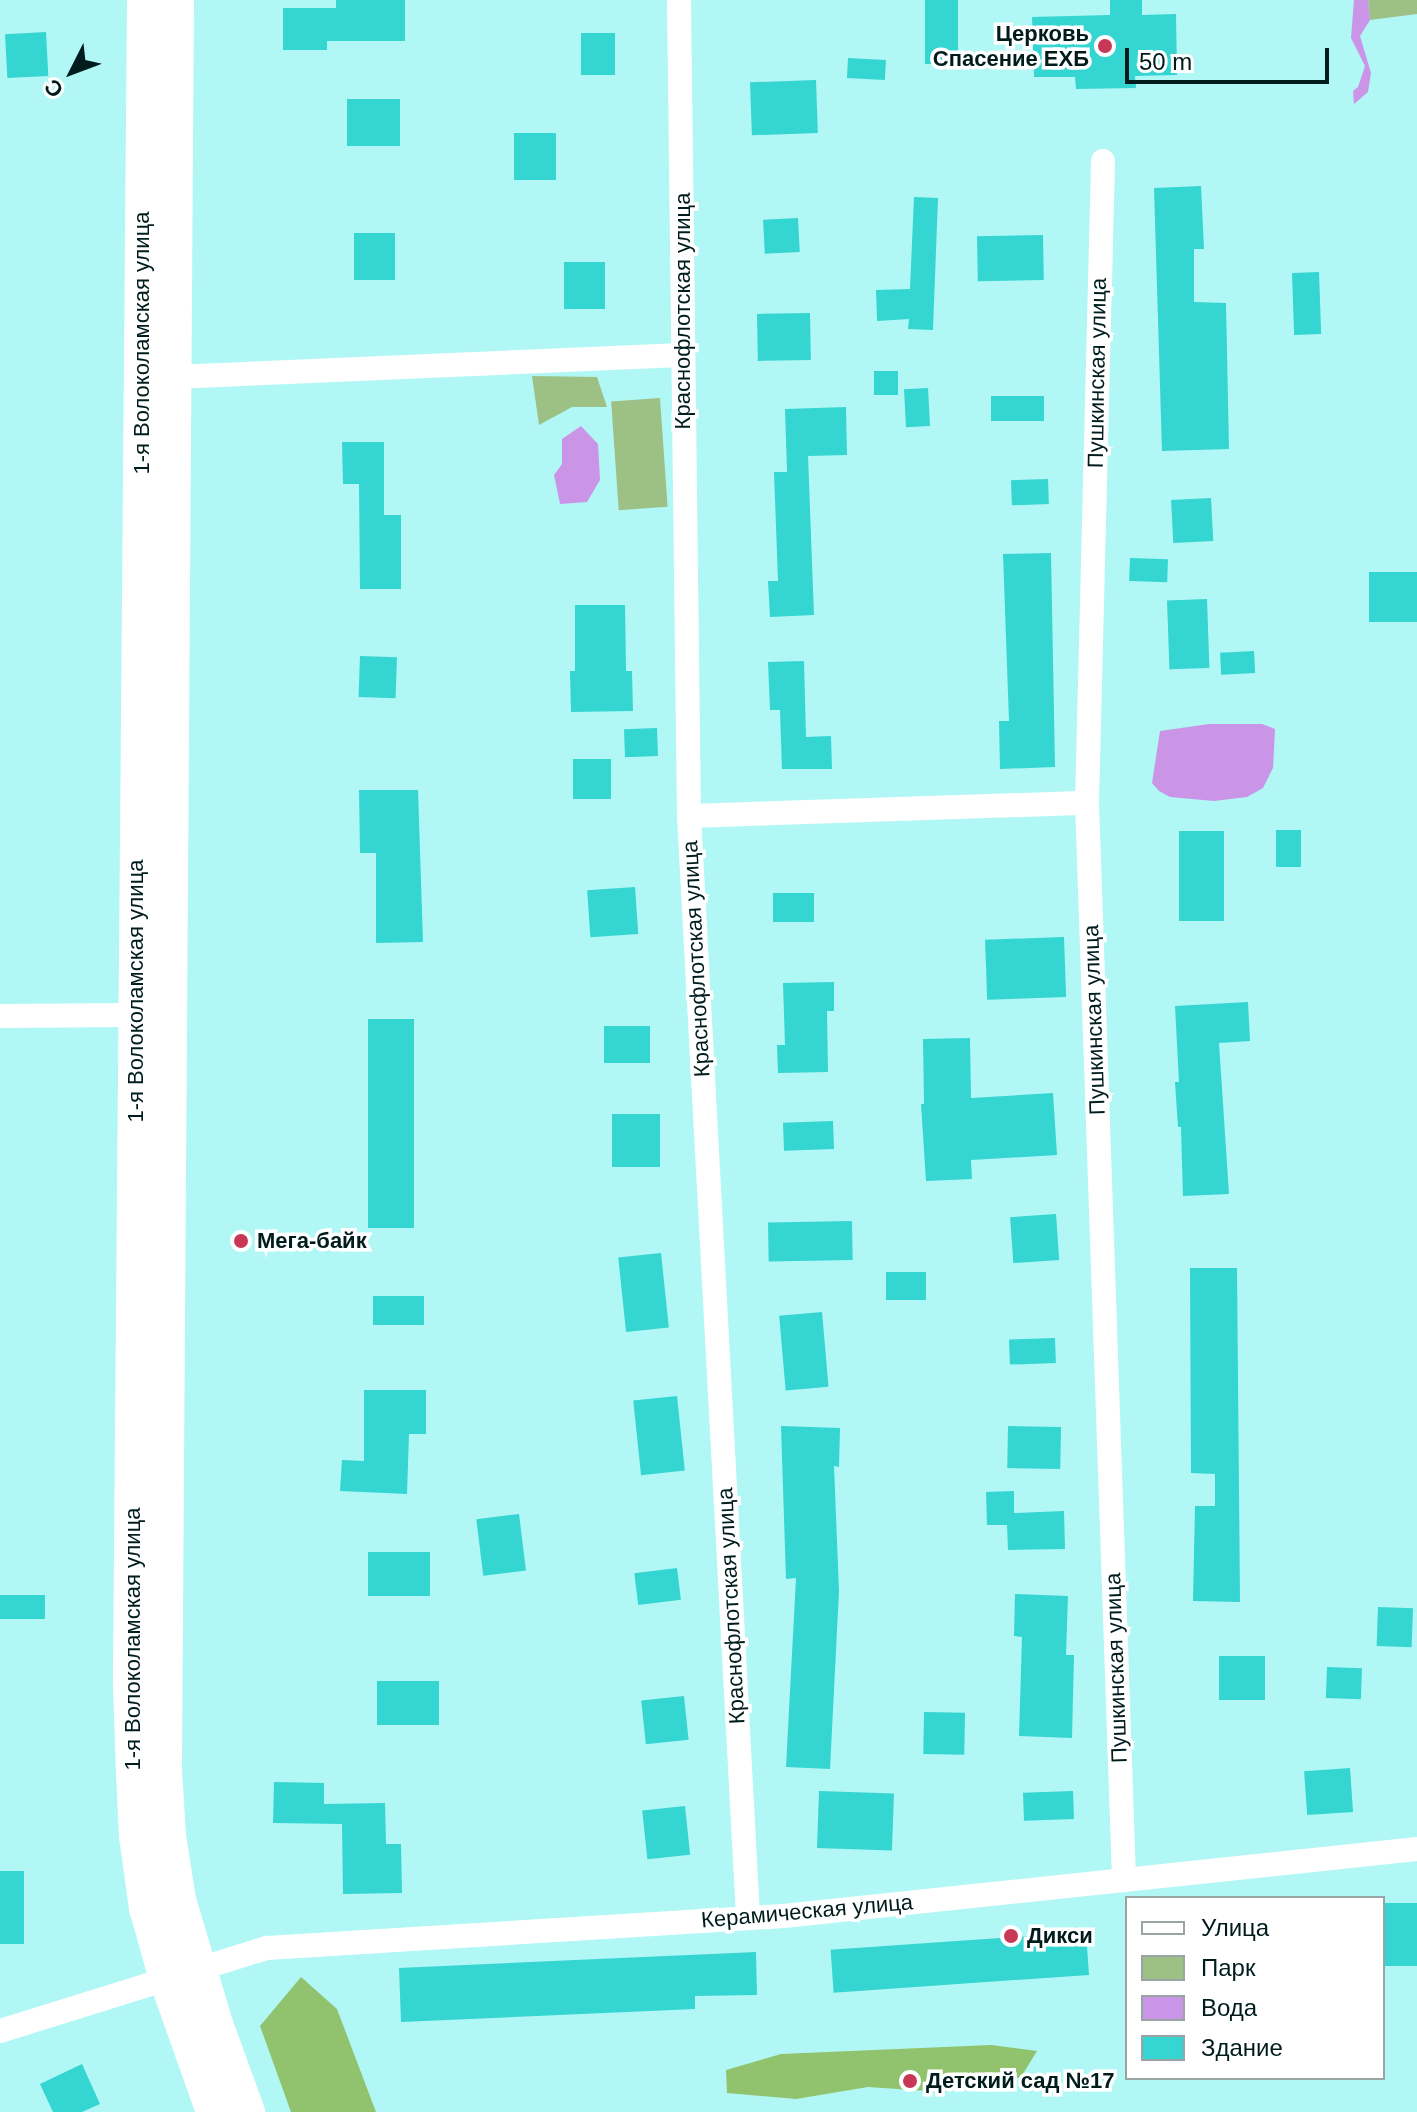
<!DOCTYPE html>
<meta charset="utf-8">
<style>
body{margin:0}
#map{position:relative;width:1417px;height:2112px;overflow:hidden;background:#b1f7f5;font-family:Arial,sans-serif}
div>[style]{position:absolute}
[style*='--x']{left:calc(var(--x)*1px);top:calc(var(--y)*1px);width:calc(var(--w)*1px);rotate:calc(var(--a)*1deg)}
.green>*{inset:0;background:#9dc185;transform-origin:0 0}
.forest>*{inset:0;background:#91c26d}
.water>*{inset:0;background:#ca95e6}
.building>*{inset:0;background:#35d5d2;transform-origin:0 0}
.minor>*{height:24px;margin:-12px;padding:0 12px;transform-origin:12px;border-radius:12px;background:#fff}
.primary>*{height:36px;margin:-18px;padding:0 18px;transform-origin:18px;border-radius:18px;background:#fff}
.dots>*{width:22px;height:22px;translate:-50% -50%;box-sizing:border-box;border:4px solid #fff;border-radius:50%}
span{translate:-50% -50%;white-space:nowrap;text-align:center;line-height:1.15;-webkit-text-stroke:7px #fff;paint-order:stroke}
.poi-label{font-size:22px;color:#001c1c;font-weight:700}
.right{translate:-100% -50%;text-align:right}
.left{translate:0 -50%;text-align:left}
.street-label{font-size:22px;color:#001c1c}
.legend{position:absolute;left:1125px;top:1896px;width:260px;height:184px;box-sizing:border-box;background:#fff;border:2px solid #99a4a4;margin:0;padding:10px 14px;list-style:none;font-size:24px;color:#001c1c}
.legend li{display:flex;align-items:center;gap:16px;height:40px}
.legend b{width:40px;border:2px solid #99a4a4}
.north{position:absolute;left:32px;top:32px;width:80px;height:80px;-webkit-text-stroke:6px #fff;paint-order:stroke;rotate:228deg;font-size:22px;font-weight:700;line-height:32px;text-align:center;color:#001c1c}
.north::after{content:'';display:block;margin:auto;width:28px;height:36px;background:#001c1c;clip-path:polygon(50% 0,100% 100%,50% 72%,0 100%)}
.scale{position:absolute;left:1125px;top:48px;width:204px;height:36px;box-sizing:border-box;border:4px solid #001c1c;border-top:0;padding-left:10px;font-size:24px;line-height:28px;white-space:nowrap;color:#001c1c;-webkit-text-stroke:6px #fff;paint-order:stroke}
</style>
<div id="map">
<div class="green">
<i style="clip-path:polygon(1368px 0,1417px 0,1417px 14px,1370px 20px)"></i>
<i style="clip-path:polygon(532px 376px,597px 377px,607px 407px,572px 407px,539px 425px)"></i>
<i style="left:660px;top:398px;width:109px;height:49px;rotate:86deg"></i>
</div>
<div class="forest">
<i style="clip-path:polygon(301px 1977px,337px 2009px,376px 2112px,291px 2112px,260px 2026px)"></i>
<i style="clip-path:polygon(991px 2045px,1037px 2051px,1021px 2077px,943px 2092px,868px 2087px,796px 2099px,727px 2093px,726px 2070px,781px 2054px)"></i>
</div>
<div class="water">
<i style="clip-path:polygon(1354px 0,1368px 0,1370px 20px,1360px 36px,1371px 73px,1368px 92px,1354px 104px,1353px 91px,1358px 87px,1365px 66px,1351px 38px)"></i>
<i style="clip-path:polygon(581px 426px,598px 444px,600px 480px,587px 502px,560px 504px,554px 475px,562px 464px,562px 439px)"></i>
<i style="clip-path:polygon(1209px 724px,1262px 724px,1275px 729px,1273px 768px,1263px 788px,1247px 797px,1214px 801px,1170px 797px,1159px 791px,1152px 783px,1160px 731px)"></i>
</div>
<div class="building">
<i style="clip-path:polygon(336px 0,405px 0,405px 41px,327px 41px,327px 50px,283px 50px,283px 8px,336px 8px)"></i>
<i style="left:925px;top:0;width:33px;height:64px"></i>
<i style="clip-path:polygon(1110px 0,1142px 0,1142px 15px,1176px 14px,1177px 75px,1135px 76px,1136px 88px,1076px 89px,1075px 77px,1034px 77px,1032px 17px,1110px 15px)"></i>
<i style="left:46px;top:32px;width:44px;height:41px;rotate:87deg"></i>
<i style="left:581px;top:33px;width:34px;height:42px"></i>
<i style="left:848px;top:58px;width:38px;height:20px;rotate:3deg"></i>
<i style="left:816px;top:80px;width:53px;height:66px;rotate:88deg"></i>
<i style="left:347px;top:99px;width:53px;height:47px"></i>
<i style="left:514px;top:133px;width:42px;height:47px"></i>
<i style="clip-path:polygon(1201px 186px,1204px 249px,1194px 249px,1194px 302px,1226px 303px,1229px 449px,1162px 451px,1154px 188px)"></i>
<i style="clip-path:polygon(914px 197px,938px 198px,933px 330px,908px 329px,909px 319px,877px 321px,876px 290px,910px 289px)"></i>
<i style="left:798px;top:218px;width:34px;height:35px;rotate:87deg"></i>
<i style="left:354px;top:233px;width:41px;height:47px"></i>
<i style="left:1043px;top:235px;width:45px;height:66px;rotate:89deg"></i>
<i style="left:605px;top:262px;width:47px;height:41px;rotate:90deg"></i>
<i style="left:1319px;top:272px;width:62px;height:27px;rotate:88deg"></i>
<i style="left:810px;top:313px;width:47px;height:53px;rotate:89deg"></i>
<i style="left:874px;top:371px;width:24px;height:24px"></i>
<i style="left:928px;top:388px;width:38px;height:24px;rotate:87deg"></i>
<i style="left:1044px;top:396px;width:25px;height:53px;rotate:90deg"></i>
<i style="clip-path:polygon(846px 407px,847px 455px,808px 456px,814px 615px,770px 617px,768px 581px,778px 581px,774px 472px,787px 472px,785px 409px)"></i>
<i style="clip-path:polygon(342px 442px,384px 442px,384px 515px,401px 515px,401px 589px,360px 589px,359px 484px,343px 484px)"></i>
<i style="left:1048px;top:479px;width:25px;height:37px;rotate:88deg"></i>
<i style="left:1211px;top:498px;width:43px;height:40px;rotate:87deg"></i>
<i style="clip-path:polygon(1051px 553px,1055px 767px,1000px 769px,999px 721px,1009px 721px,1003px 554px)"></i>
<i style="left:1130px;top:558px;width:38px;height:23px;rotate:2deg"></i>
<i style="left:1417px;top:572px;width:50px;height:48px;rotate:90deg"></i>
<i style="left:1207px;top:599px;width:69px;height:40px;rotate:88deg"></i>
<i style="clip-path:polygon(575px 605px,625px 605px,626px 671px,632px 671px,633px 711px,571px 712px,570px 671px,575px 671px)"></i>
<i style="left:1254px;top:651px;width:22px;height:34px;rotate:87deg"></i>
<i style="left:360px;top:656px;width:37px;height:41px;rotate:2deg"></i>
<i style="clip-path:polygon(804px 661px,806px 737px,831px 736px,832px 769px,782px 769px,780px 710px,770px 710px,768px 662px)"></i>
<i style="left:657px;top:728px;width:28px;height:33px;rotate:88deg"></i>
<i style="left:611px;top:759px;width:40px;height:38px;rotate:90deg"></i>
<i style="clip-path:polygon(359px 790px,418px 790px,423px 942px,376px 943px,376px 853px,360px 853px)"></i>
<i style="left:1276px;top:830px;width:25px;height:37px"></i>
<i style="left:1179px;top:831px;width:45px;height:90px"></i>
<i style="left:635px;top:887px;width:47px;height:48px;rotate:86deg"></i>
<i style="left:814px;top:893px;width:29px;height:41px;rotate:90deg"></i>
<i style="left:1064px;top:937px;width:60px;height:79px;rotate:88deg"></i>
<i style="clip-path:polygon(834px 982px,834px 1011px,827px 1011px,828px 1072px,778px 1073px,777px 1045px,785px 1045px,783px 983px)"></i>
<i style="clip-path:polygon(1248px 1002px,1250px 1041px,1219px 1043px,1229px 1194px,1183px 1196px,1181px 1127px,1178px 1127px,1175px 1082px,1179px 1082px,1175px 1006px)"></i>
<i style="left:368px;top:1019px;width:46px;height:209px"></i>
<i style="left:604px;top:1026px;width:46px;height:37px"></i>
<i style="clip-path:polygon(970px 1038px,971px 1098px,1053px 1093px,1057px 1155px,971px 1160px,972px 1179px,926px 1181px,921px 1104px,924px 1104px,923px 1039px)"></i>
<i style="left:612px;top:1114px;width:48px;height:53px"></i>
<i style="left:833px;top:1121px;width:28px;height:50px;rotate:88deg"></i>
<i style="left:1056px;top:1214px;width:46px;height:46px;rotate:86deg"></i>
<i style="left:852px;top:1221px;width:39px;height:84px;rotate:89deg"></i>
<i style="left:661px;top:1253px;width:75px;height:43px;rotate:84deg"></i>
<i style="clip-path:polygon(1190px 1268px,1237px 1268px,1240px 1602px,1193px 1601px,1195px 1506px,1215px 1506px,1215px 1474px,1191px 1473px)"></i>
<i style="left:926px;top:1272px;width:28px;height:40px;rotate:90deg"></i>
<i style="left:424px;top:1296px;width:29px;height:51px;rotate:90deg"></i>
<i style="left:822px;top:1312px;width:75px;height:43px;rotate:85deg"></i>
<i style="left:1055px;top:1338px;width:25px;height:46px;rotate:88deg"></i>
<i style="clip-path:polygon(364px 1390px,426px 1390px,426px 1434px,409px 1434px,407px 1494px,340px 1491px,342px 1460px,364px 1461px)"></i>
<i style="left:677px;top:1396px;width:75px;height:44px;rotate:84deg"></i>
<i style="clip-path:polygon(781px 1426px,840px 1428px,839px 1467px,834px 1466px,839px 1591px,830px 1769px,786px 1767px,796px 1578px,786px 1579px)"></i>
<i style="left:1008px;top:1426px;width:53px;height:42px;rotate:1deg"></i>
<i style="clip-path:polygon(1014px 1491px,1014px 1513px,1064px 1511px,1065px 1549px,1008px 1550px,1007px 1525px,987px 1525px,986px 1492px)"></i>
<i style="left:519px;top:1514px;width:57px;height:43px;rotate:83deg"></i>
<i style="left:368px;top:1552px;width:62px;height:44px"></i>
<i style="left:677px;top:1568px;width:32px;height:43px;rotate:83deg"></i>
<i style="clip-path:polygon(1015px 1594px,1068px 1596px,1066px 1655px,1074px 1655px,1072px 1738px,1019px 1736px,1022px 1637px,1014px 1636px)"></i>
<i style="left:45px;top:1595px;width:24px;height:45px;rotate:90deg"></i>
<i style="left:1378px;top:1607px;width:35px;height:39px;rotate:2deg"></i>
<i style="left:1219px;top:1656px;width:46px;height:44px"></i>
<i style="left:1327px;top:1667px;width:35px;height:31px;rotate:2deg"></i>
<i style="left:377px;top:1681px;width:62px;height:44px"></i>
<i style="left:684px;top:1696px;width:44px;height:43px;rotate:84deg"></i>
<i style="left:924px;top:1712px;width:41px;height:42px;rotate:1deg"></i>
<i style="left:1350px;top:1768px;width:44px;height:46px;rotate:86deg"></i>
<i style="clip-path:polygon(274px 1782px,324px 1783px,324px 1804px,385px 1803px,386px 1844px,401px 1844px,402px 1893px,343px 1894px,342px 1824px,273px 1823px)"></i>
<i style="left:819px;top:1791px;width:75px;height:57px;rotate:2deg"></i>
<i style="left:1073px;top:1791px;width:28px;height:50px;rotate:88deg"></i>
<i style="left:685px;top:1806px;width:49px;height:43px;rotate:84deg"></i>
<i style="left:0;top:1871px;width:24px;height:73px"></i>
<i style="left:1417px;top:1903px;width:63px;height:34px;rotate:90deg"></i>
<i style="left:1086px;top:1932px;width:43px;height:256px;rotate:86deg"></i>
<i style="clip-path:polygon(756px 1952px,757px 1995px,695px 1996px,695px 2009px,401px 2022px,399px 1968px)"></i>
<i style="clip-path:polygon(82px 2064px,100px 2104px,82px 2112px,53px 2112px,40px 2084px)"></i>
</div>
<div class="minor">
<i style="--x:679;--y:0;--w:816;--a:89.3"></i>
<i style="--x:689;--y:816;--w:1103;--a:86.93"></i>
<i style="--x:1103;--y:161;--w:642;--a:91.43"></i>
<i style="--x:1087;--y:803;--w:1078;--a:88.03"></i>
<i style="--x:173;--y:377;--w:509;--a:-2.47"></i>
<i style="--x:689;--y:816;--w:398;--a:-1.9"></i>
<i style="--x:0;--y:1016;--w:136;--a:-0.4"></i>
<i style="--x:0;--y:2031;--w:280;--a:-17.3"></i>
<i style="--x:267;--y:1948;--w:518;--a:-3.54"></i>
<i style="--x:784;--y:1916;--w:637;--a:-6.04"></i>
</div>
<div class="primary">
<i style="--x:145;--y:0;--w:1687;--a:90.48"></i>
<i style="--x:131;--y:1687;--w:86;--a:88"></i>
<i style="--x:134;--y:1773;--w:63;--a:87.3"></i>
<i style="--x:137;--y:1836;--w:73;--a:82.1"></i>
<i style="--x:147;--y:1908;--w:74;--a:74.3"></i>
<i style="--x:167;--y:1979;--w:141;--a:70.5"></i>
<i style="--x:176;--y:0;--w:1770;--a:90.39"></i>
<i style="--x:164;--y:1770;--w:66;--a:86.5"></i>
<i style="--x:168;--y:1836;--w:65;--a:81.1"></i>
<i style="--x:178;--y:1900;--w:129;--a:73.4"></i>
<i style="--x:215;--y:2024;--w:94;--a:70"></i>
</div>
<div class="dots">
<i style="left:1105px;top:46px;background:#c83856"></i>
<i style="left:241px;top:1241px;background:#c83856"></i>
<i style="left:1011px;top:1936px;background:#c83856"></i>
<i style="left:910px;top:2081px;background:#c83856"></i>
</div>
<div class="poi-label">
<span class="right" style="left:1089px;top:46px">Церковь<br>Спасение ЕХБ</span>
<span class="left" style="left:257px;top:1241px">Мега-байк</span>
<span class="left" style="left:1027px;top:1936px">Дикси</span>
<span class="left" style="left:926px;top:2081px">Детский сад №17</span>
</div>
<div class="street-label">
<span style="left:683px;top:311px;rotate:-90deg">Краснофлотская улица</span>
<span style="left:142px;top:343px;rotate:-90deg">1-я Волоколамская улица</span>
<span style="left:1097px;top:373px;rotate:-89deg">Пушкинская улица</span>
<span style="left:696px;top:959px;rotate:-93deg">Краснофлотская улица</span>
<span style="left:136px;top:991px;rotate:-90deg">1-я Волоколамская улица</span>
<span style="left:1094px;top:1020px;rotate:-92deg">Пушкинская улица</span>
<span style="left:731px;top:1606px;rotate:-93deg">Краснофлотская улица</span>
<span style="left:133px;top:1639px;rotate:-90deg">1-я Волоколамская улица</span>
<span style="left:1116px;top:1668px;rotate:-92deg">Пушкинская улица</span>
<span style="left:807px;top:1911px;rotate:-5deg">Керамическая улица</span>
</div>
<ul class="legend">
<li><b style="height:10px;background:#fff"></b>Улица</li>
<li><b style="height:22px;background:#9dc185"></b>Парк</li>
<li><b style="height:22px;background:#ca95e6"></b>Вода</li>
<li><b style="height:22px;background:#35d5d2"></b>Здание</li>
</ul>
<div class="north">С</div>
<div class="scale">50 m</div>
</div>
